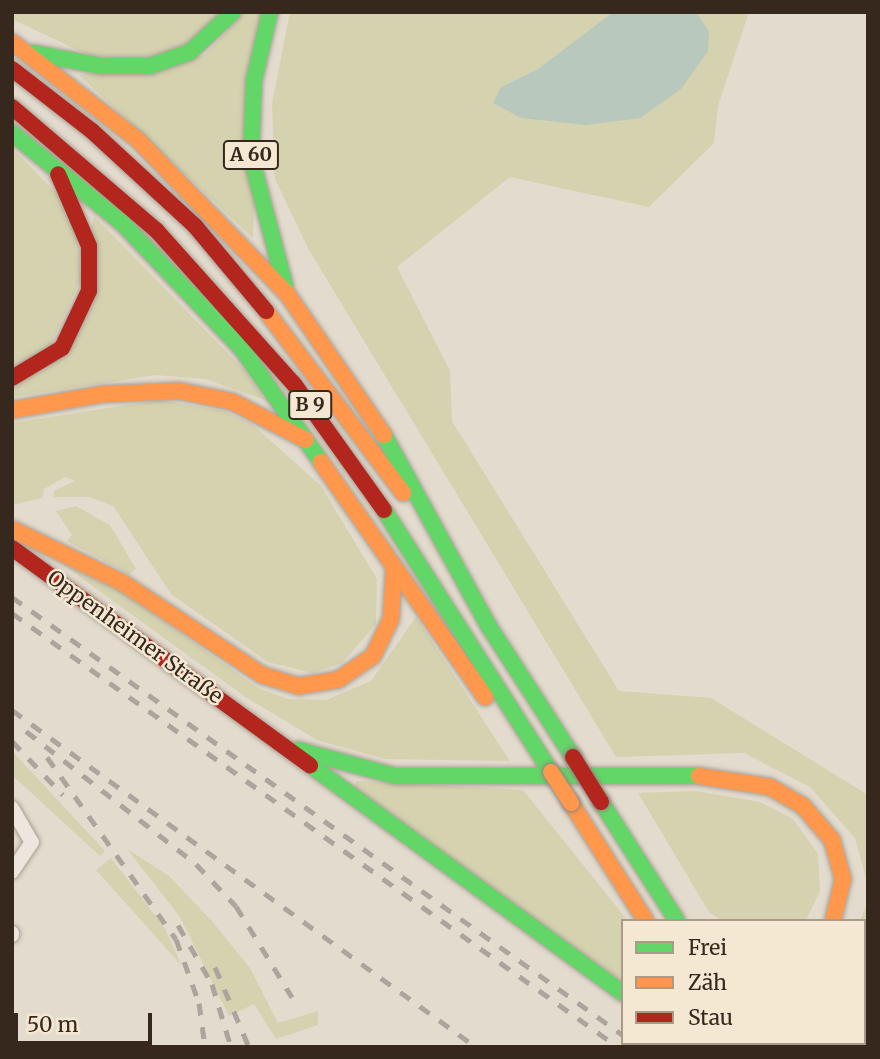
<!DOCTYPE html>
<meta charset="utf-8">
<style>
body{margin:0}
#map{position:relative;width:880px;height:1059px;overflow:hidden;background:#e3dbcd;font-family:Merriweather,serif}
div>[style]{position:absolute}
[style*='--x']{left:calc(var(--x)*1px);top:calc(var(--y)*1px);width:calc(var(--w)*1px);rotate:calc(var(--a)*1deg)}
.green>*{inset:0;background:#d5d2af}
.water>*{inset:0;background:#b8c8bc}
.roads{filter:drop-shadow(0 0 2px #a8a095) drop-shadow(0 0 2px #a8a095)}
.street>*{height:14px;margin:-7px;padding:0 7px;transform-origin:7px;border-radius:7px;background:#ece6de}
.fast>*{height:16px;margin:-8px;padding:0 8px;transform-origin:8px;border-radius:8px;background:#63d668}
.slow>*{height:16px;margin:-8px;padding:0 8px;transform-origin:8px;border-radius:8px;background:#ff974d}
.jam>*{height:16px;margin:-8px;padding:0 8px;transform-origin:8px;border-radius:8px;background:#b3261e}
.rail>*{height:5px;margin-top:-2.5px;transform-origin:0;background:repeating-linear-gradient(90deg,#aba59e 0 12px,transparent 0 24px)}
.bridges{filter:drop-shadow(0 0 2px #8e867d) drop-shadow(0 0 2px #8e867d)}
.slow-bridge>*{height:16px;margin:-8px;padding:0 8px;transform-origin:8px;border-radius:8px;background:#ff974d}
.jam-bridge>*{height:16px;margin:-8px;padding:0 8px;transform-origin:8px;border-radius:8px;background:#b3261e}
span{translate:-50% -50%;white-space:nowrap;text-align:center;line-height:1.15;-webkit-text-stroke:5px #f4e8d2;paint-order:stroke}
.shield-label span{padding:2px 5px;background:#f4e8d2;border:2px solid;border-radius:5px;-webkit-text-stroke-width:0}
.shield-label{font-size:19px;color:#37281e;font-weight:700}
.street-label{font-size:21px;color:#37281e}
.frame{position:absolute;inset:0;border:14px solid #37281e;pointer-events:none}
.legend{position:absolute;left:621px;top:919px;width:245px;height:126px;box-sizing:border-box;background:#f4e8d2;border:2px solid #a89b8a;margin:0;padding:9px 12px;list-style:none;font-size:21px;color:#37281e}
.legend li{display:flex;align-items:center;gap:14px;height:35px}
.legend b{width:35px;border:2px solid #a89b8a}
.scale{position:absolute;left:14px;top:1013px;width:138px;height:32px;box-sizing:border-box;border:4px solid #37281e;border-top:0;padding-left:9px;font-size:21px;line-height:24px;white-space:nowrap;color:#37281e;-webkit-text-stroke:5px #f4e8d2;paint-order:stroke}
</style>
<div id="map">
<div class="green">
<i style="clip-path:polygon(12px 12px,222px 12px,200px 37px,153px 59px,90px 56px,12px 19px)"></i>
<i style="clip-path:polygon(245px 12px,262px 12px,253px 238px,79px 75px,205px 55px)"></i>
<i style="clip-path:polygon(290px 12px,613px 12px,538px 69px,501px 87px,709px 31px,696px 12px,749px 12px,718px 106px,714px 143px,649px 207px,510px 177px,397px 267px,450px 371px,452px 421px,619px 691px,711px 698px,868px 795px,868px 886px,855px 838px,810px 787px,744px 753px,616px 757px,309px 250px,275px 179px,272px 104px)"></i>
<i style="clip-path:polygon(12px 148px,58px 195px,77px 236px,81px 279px,50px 346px,12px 369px)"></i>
<i style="clip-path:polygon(94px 216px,244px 370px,265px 400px,205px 379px,156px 375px,12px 397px,12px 387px,68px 354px)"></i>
<i style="clip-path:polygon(160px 400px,224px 411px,252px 424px,321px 486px,377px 579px,376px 624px,342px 663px,313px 673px,268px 662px,171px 594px,113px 506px,89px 497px,54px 497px,54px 491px,75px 481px,65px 477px,44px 489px,42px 498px,12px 505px,12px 423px)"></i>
<i style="clip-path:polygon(76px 506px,110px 525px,136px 569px,129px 574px,67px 541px,72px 535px,56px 511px)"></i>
<i style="clip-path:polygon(58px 561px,119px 590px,258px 688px,288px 699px,326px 700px,371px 681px,416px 617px,510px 761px,386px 759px,317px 740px,244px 696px)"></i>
<i style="clip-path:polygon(12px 751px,105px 851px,100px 856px,12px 775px)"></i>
<i style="clip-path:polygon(357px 781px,523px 790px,628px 921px,623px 921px,623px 982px,352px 788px)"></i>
<i style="clip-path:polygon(696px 791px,760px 802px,793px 819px,818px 854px,820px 891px,806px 920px,722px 921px,709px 912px,638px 793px)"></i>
<i style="clip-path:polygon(127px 849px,169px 876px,211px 920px,250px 968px,278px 1023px,318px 1011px,318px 1025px,276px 1039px,254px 1004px,229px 1016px,180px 917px)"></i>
<i style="clip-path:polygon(111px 858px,164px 927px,182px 966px,96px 870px)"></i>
<i style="clip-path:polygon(868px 900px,868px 1047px,837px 1047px,864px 1043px,860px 921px)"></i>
</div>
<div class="water">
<i style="clip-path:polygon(613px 12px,696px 12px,709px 31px,708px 51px,681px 89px,640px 118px,586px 125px,521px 118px,493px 103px,501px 87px,538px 69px)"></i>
</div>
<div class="roads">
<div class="street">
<i style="--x:12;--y:808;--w:39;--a:60"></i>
<i style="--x:32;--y:842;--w:36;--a:124"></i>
<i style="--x:12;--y:933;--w:2;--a:90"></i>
</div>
<div class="fast">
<i style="--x:270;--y:12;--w:70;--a:103.2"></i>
<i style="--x:254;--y:80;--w:77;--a:92.2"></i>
<i style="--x:251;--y:157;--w:133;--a:75.2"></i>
<i style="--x:34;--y:53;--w:67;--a:11.1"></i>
<i style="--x:100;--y:66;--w:50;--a:0"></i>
<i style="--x:150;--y:66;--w:42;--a:-19.3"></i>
<i style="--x:190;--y:52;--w:59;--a:-42.9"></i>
<i style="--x:12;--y:133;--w:144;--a:39.3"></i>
<i style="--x:123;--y:224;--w:171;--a:46.4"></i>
<i style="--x:241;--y:348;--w:139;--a:54.9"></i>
<i style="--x:384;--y:435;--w:217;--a:61.3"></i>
<i style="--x:488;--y:625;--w:157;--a:57.2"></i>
<i style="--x:384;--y:510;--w:311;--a:57.5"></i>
<i style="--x:298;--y:750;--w:100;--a:15"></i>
<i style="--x:395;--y:776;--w:304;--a:0"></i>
<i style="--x:310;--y:765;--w:387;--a:36.1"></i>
<i style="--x:601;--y:802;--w:141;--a:57.4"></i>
<i style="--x:693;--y:1043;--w:6;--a:39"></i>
</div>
<div class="slow">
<i style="--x:12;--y:42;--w:160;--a:37.9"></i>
<i style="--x:138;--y:140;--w:216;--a:45.9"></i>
<i style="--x:288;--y:295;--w:170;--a:55.6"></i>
<i style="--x:266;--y:311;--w:228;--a:53"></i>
<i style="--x:12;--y:410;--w:92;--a:-10"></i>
<i style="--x:103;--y:394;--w:77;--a:-2.2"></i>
<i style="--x:180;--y:391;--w:54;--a:11.7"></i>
<i style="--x:233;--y:402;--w:82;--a:27.5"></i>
<i style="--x:321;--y:462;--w:287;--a:55.1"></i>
<i style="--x:12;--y:529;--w:123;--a:25.9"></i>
<i style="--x:123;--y:583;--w:167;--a:33.5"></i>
<i style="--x:262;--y:675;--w:39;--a:17"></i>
<i style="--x:299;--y:686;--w:39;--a:-9"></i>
<i style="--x:338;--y:680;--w:42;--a:-34.4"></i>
<i style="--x:373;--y:656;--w:41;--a:-64.1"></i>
<i style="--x:391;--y:619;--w:52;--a:-86.7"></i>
<i style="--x:699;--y:776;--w:72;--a:8.8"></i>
<i style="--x:770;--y:787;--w:38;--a:30"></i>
<i style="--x:803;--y:806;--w:45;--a:49.5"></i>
<i style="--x:832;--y:840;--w:41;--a:74.2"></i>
<i style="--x:843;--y:879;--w:43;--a:103.4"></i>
<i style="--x:571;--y:803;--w:140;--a:57.6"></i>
</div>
<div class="jam">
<i style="--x:12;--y:69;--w:101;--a:37.8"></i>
<i style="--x:92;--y:131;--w:140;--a:42.7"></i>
<i style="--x:195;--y:226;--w:111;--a:50.1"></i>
<i style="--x:12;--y:107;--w:191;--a:40.5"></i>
<i style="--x:157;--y:231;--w:205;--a:48.2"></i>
<i style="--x:294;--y:384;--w:155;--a:54.5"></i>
<i style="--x:12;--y:378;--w:58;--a:-31"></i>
<i style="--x:62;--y:348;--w:63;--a:-64.7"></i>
<i style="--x:89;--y:291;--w:45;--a:-90"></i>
<i style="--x:89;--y:246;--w:78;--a:-113.3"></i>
<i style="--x:12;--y:548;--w:369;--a:36.1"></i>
<i style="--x:737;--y:1043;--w:5;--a:53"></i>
<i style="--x:773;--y:1043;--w:6;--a:45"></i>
<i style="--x:818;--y:1043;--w:4;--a:90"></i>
</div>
</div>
<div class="rail">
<i style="--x:12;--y:597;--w:752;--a:35.64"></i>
<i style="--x:12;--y:613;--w:745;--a:35.61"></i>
<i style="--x:12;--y:710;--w:573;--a:35.99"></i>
<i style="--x:26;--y:731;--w:216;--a:38"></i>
<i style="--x:196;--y:864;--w:58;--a:46.4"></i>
<i style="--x:236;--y:906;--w:107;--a:58.4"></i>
<i style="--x:12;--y:741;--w:74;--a:46.6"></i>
<i style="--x:47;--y:757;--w:223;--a:54.7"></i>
<i style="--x:176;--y:939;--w:68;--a:70.2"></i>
<i style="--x:199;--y:1003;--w:44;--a:82.2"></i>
<i style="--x:178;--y:925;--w:68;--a:60"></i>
<i style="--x:212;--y:984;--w:66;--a:73.2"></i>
<i style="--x:215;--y:967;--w:87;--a:67"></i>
<i style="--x:635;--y:1043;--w:6;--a:39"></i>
</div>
<div class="bridges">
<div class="slow-bridge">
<i style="--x:551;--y:772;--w:37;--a:57"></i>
</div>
<div class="jam-bridge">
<i style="--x:573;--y:757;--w:53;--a:58.1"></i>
</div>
</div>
<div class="shield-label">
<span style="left:251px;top:155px">A 60</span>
<span style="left:310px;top:405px">B 9</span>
</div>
<div class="street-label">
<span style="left:135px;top:637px;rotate:36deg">Oppenheimer Straße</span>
</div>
<div class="frame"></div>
<ul class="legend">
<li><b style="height:9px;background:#63d668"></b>Frei</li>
<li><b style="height:9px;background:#ff974d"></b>Zäh</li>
<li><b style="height:9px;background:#b3261e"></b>Stau</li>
</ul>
<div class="scale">50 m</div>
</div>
